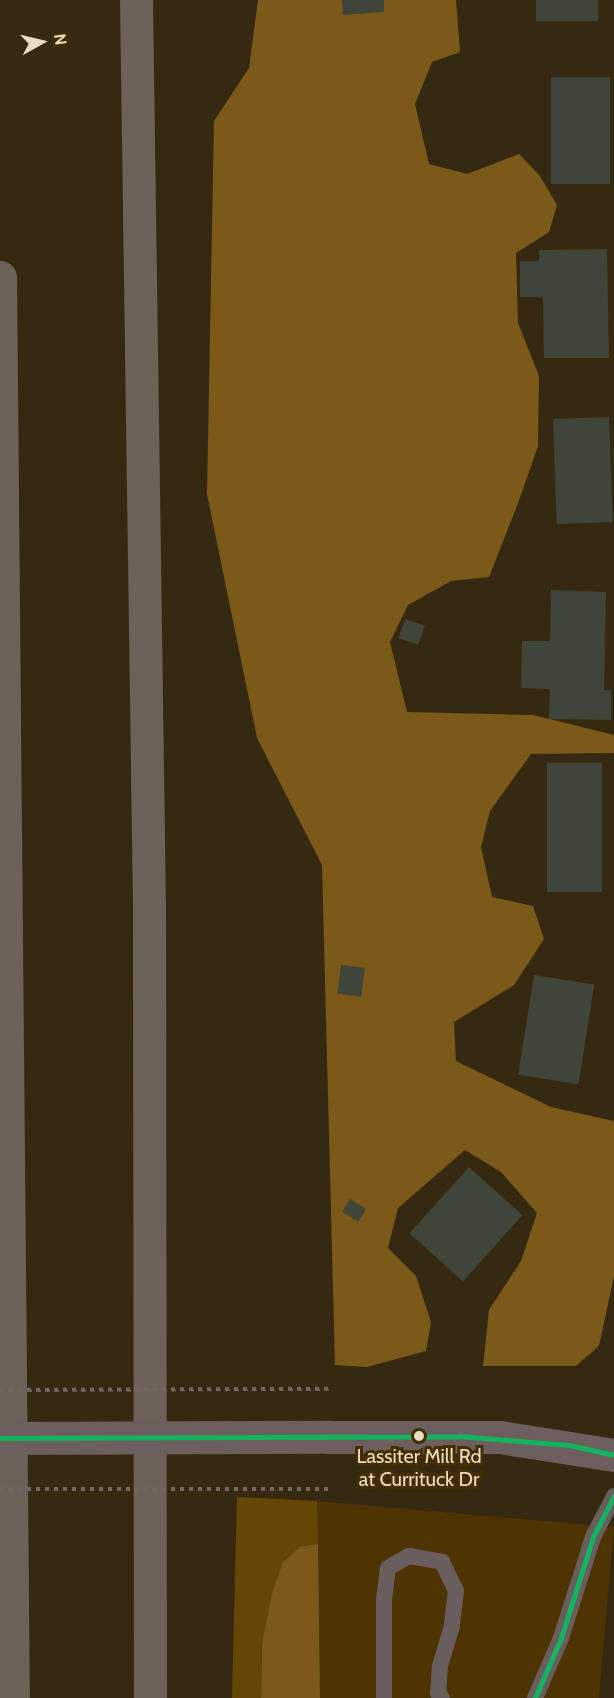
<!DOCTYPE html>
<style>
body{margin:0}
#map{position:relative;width:614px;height:1698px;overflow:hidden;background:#362911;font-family:Cabin,sans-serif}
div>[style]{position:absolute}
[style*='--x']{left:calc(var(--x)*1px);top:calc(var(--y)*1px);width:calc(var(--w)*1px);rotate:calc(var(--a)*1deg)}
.built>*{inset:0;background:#4d3402;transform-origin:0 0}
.green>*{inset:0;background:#654605}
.forest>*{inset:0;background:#7b5919}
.building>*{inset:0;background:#40453a;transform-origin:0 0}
.service>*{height:16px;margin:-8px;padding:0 8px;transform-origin:8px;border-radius:8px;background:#695e5d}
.secondary>*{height:33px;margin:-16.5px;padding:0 16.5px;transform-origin:16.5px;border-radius:16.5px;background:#6c5f5d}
.motorway>*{height:33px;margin:-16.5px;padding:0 16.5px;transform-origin:16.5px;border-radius:16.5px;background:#6d6259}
.path-bridge>*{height:4px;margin-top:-2px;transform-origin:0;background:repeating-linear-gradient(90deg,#716663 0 4.5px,transparent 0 9px)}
.secondary-bridge>*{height:33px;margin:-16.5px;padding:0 16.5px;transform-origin:16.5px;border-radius:16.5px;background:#6c5f5d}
.bus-1>*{height:4.5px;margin:-2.25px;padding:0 2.25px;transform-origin:2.25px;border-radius:2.25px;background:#13b361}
.dots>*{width:16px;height:16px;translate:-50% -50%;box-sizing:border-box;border:3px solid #452e02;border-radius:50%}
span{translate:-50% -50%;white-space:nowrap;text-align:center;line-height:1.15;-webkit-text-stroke:6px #452e02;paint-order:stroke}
.bus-label{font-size:20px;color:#e9dbc5}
.north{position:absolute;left:12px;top:12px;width:60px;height:60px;-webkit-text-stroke:4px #452e02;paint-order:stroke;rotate:82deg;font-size:16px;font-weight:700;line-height:24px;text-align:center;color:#e9dbc5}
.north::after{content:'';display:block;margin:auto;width:21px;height:27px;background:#e9dbc5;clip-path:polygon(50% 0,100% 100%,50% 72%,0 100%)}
</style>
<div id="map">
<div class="built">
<i style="left:317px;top:1501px;width:298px;height:197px;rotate:5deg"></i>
</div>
<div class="green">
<i style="clip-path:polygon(237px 1497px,317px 1501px,318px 1544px,301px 1546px,262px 1644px,261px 1698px,232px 1698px)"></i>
</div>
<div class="forest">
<i style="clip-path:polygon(258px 0,456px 0,460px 52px,432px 62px,415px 104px,429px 164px,467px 174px,519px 154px,540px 176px,557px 205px,549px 232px,516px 253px,518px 323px,539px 376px,538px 446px,517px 506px,489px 577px,451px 581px,408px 605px,390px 642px,407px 712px,533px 715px,614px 735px,614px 753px,531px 754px,490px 811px,481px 847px,492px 897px,533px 906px,544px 939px,514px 985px,454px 1022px,456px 1061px,551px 1107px,614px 1121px,614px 1276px,599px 1346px,576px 1366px,483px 1366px,489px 1310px,521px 1261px,537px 1213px,501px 1172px,465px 1150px,398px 1208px,388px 1248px,416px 1276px,431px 1322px,426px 1351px,367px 1367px,335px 1365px,322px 865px,257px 738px,207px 494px,214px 121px,249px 68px)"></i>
<i style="clip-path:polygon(318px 1544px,320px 1698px,261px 1698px,262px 1644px,273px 1590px,283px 1562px,301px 1546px)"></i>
</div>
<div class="building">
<i style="clip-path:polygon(342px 0,384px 0,384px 12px,343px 15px)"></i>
<i style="left:536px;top:0;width:62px;height:21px"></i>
<i style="left:610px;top:77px;width:107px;height:59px;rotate:90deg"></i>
<i style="clip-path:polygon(607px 249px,609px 358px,544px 358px,543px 297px,520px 297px,520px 261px,539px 261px,539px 250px)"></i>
<i style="left:609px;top:417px;width:105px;height:56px;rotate:88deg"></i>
<i style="clip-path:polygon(551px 590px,606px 592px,604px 690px,611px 690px,611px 720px,549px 719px,550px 689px,521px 688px,522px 641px,550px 641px)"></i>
<i style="left:405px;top:619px;width:21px;height:20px;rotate:19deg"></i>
<i style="left:547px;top:763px;width:55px;height:129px"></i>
<i style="left:341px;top:965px;width:24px;height:29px;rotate:7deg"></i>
<i style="left:534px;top:975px;width:61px;height:101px;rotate:9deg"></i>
<i style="left:469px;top:1167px;width:72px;height:89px;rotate:42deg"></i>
<i style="left:350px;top:1199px;width:19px;height:15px;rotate:32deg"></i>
</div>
<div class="service">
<i style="--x:384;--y:1698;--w:98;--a:-90"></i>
<i style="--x:384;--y:1600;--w:32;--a:-83"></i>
<i style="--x:388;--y:1568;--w:24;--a:-30"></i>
<i style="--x:409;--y:1556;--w:34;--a:10"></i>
<i style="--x:442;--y:1562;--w:32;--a:64"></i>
<i style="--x:456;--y:1591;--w:35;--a:97"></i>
<i style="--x:452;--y:1626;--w:42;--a:106.7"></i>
<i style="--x:440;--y:1666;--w:27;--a:94"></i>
<i style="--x:438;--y:1693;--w:6;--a:51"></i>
<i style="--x:535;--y:1698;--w:65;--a:-66.6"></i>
<i style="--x:561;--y:1638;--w:106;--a:-72.4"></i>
<i style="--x:593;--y:1537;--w:46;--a:-62.9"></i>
</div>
<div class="secondary">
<i style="--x:329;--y:1437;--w:171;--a:0"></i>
<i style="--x:500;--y:1437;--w:115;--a:9"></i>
</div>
<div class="motorway">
<i style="--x:136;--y:0;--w:904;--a:89.18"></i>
<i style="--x:149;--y:904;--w:794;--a:89.93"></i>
<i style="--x:0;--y:277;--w:1421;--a:89.48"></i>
</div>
<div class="path-bridge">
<i style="--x:0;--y:1390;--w:329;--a:-0.2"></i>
<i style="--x:0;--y:1489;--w:329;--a:0"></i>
</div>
<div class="secondary-bridge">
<i style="--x:0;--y:1438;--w:329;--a:-0.2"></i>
</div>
<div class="bus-1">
<i style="--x:0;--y:1438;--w:459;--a:-0.2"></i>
<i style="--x:459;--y:1436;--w:110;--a:4.7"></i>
<i style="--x:569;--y:1445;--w:46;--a:12.5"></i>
<i style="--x:535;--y:1698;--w:65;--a:-66.6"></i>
<i style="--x:561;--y:1638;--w:106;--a:-72.4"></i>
<i style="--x:593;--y:1537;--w:46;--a:-62.9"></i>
</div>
<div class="dots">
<i style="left:419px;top:1436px;background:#e9dbc5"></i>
</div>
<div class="bus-label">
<span style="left:419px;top:1468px">Lassiter Mill Rd<br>at Currituck Dr</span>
</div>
<div class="north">N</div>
</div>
